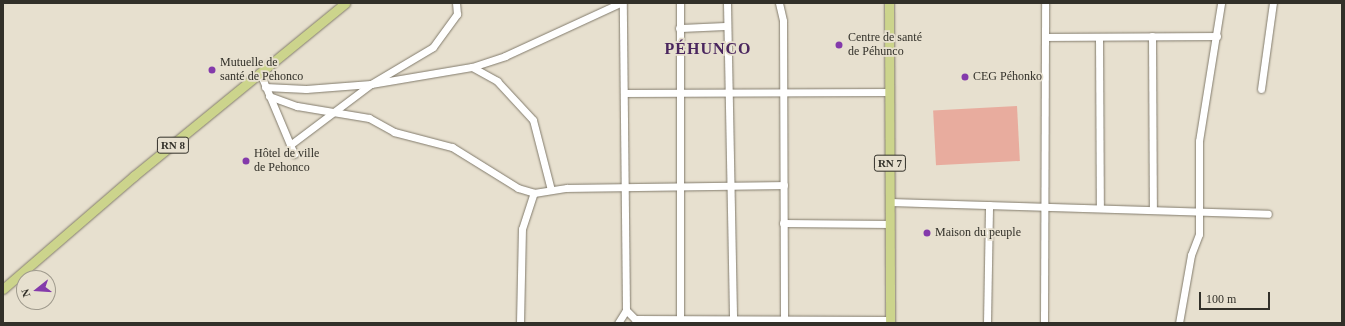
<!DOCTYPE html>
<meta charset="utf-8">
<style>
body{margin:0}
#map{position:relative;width:1345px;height:326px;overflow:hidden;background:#e7e0cf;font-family:Georgia,serif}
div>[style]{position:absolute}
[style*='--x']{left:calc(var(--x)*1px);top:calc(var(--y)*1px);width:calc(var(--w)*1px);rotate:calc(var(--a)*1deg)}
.green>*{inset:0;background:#e8ac9e;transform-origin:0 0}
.roads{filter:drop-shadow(0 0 1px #827b6c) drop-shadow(0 0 1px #827b6c)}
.minor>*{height:7px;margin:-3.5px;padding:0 3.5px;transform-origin:3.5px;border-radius:3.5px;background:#fff}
.major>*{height:9px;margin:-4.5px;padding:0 4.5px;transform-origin:4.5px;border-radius:4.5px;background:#ccd48c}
.dots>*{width:11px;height:11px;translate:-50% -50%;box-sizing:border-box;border:2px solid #e7e0cf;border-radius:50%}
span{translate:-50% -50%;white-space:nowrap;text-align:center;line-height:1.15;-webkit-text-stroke:3.5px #e7e0cf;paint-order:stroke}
.shield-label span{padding:1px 3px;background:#e7e0cf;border:1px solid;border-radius:3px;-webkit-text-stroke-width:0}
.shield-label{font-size:11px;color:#323029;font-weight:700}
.poi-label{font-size:12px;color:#323029}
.left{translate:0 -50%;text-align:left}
.district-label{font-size:16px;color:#4a265e;font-weight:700;letter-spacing:1px}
.frame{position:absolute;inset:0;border:4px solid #323029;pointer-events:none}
.north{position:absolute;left:16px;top:270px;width:40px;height:40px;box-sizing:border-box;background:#e7e0cf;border:1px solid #9f9a8d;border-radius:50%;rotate:253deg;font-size:11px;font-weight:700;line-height:16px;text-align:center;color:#323029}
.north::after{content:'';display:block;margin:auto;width:14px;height:18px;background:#843aab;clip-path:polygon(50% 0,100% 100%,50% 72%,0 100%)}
.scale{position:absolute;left:1199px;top:292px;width:71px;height:18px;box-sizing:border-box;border:2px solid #323029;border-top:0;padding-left:5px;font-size:12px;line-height:14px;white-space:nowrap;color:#323029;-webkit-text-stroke:3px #e7e0cf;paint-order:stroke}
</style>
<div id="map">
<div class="green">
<i style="left:1017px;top:106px;width:55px;height:84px;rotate:87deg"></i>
</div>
<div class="roads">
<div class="minor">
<i style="--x:727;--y:3;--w:316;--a:88.9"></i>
<i style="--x:779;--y:3;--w:18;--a:77"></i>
<i style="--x:783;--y:21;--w:302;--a:89.8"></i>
<i style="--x:679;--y:28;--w:48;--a:-2.4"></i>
<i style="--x:1152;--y:36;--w:174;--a:89.7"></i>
<i style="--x:1045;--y:37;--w:172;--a:-0.3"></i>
<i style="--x:1099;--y:37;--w:171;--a:89.7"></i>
<i style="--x:472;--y:67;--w:29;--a:29"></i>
<i style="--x:497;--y:81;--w:53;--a:47.3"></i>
<i style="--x:533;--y:120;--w:72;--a:75.6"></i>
<i style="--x:260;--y:73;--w:88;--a:67.2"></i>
<i style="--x:265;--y:87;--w:41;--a:2.8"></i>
<i style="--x:306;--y:89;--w:65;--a:-4.4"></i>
<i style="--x:371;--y:84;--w:102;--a:-9.6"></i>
<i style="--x:472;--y:67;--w:35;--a:-18"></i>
<i style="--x:505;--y:56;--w:127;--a:-24.7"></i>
<i style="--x:1261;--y:89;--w:87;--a:-82.1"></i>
<i style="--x:624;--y:93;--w:265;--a:-0.2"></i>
<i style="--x:269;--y:96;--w:30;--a:20"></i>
<i style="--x:297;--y:106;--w:73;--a:9.5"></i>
<i style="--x:369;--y:118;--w:29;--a:29"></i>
<i style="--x:394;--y:132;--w:60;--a:14.5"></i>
<i style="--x:452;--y:147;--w:78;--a:31.8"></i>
<i style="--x:518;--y:188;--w:17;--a:17"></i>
<i style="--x:534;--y:193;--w:33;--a:-9"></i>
<i style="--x:567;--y:188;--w:217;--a:-0.8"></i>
<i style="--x:290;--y:145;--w:101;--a:-37"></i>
<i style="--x:371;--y:84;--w:72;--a:-30.8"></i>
<i style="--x:433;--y:47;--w:41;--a:-54"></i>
<i style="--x:457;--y:14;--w:11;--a:-95"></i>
<i style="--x:890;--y:202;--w:378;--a:1.8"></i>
<i style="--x:783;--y:223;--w:107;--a:0.5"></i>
<i style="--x:626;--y:310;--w:13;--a:45"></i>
<i style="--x:635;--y:319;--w:255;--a:0.2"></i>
<i style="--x:520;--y:323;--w:94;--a:-88.8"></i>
<i style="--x:522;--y:229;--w:38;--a:-72"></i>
<i style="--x:618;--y:323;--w:15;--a:-58"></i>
<i style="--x:626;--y:310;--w:307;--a:-90.6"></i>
<i style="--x:680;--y:323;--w:320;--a:-90"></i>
<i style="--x:987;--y:323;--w:118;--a:-89"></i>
<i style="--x:1044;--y:323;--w:320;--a:-89.8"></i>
<i style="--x:1179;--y:323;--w:69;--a:-80"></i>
<i style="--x:1191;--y:255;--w:22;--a:-69"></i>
<i style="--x:1199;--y:234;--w:93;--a:-90"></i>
<i style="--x:1199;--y:141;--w:140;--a:-80.9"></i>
</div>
<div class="major">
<i style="--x:889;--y:3;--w:320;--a:89.8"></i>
<i style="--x:3;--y:289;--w:173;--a:-40.8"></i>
<i style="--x:134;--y:176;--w:273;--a:-39.3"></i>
</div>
</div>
<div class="dots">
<i style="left:839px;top:45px;background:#843aab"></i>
<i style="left:212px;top:70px;background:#843aab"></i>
<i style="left:965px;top:77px;background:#843aab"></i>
<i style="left:246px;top:161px;background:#843aab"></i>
<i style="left:927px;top:233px;background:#843aab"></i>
</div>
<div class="shield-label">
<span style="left:173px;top:145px">RN 8</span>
<span style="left:890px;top:163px">RN 7</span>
</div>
<div class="poi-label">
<span class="left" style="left:848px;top:45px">Centre de santé<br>de Péhunco</span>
<span class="left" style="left:220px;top:70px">Mutuelle de<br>santé de Pehonco</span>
<span class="left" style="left:973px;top:77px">CEG Péhonko</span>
<span class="left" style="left:254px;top:161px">Hôtel de ville<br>de Pehonco</span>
<span class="left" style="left:935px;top:233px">Maison du peuple</span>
</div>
<div class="district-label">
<span style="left:708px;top:49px">PÉHUNCO</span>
</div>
<div class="frame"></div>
<div class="north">N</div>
<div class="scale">100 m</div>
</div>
